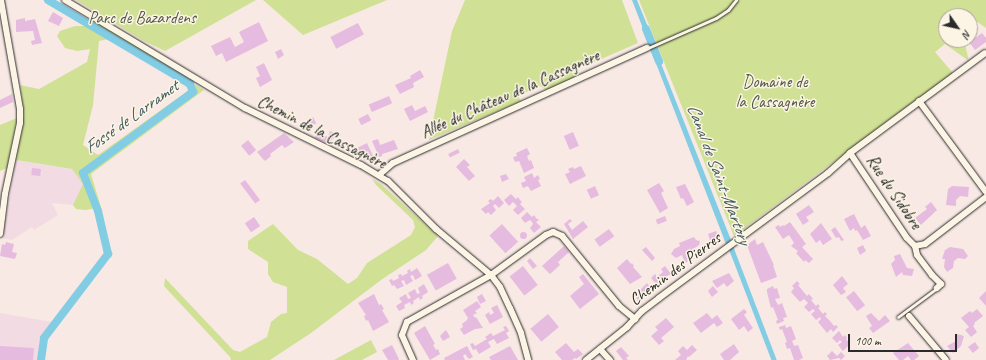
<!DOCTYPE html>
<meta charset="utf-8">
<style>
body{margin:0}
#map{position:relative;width:986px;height:360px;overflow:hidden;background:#f8e9e4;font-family:Caveat,sans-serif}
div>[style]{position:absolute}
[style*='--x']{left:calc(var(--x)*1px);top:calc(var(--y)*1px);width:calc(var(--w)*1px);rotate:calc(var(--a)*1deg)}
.built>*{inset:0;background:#f3dbe3}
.green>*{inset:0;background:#d0e195}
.water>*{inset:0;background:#83cde4;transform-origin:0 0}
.canal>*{height:8px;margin:-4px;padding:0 4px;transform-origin:4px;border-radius:4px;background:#83cde4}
.building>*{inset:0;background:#e6bbe0;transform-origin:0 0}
.round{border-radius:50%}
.roads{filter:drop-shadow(0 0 1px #2b2b2b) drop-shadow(0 0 1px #2b2b2b)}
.lane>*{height:3px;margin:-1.5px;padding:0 1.5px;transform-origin:1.5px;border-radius:1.5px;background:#fcf5e5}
.street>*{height:6px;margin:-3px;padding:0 3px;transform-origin:3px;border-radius:3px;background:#fcf5e5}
span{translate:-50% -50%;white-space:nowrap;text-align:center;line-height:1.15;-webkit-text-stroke:3px #fcf5e5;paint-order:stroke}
.park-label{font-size:17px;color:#545846}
.street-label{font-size:17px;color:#2b2b2b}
.water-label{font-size:18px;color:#455c62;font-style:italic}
.north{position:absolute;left:938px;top:8px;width:40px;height:40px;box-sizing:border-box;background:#fcf5e5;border:1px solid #a8a49b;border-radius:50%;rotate:124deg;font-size:11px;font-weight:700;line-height:16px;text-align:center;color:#2b2b2b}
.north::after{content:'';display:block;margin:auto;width:14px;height:18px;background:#2b2b2b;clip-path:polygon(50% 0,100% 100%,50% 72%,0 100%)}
.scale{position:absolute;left:848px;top:334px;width:109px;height:18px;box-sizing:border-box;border:2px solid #2b2b2b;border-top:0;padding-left:5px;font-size:12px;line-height:14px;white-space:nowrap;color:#2b2b2b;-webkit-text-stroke:3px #fcf5e5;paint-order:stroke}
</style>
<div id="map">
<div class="built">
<i style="clip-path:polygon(16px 160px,82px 171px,93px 207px,52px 203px,58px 215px,34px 230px,32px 227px,12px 240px,2px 238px)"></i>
<i style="clip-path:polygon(0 313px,52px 322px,42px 338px,39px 360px,0 360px)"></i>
</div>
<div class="green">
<i style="clip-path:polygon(76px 0,256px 0,165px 51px,144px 41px)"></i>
<i style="clip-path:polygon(263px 0,387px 0,303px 35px)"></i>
<i style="clip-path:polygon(465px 0,622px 0,638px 43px,599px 60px,578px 67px,579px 75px,560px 88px,548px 91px,540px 86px,518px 96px,521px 101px,429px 140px,452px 31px)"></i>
<i style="clip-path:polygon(639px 0,986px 0,986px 28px,976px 21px,970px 26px,970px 16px,946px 16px,946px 40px,964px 40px,969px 61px,945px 44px,935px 52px,953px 73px,734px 236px)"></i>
<i style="clip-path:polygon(96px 22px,181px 73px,180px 76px,177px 78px,109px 39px,99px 41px,93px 105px,83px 145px,98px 155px,196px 85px,204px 90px,91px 174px,101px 207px,86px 210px,76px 209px,73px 205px,83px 184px,72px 169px,16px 160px,24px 115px,20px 85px,39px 89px,87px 62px,90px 49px,77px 51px,65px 48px,57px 36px,60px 31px,75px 26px,88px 26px)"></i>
<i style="clip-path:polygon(17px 118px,7px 168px,0 171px,0 125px)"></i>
<i style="clip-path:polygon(372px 179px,381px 184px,438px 236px,426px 250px,381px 280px,311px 333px,270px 360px,231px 360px,230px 357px,164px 286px,165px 278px,233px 350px,240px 352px,267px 337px,271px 322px,281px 314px,287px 313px,287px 287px,273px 282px,268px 274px,268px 262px,248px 249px,248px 241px,273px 224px,298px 250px,317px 259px,348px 284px,357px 278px,367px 263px,411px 235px,415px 227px,413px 220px,376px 185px)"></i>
<i style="clip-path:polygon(371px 340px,377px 352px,362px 360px,334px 360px)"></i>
</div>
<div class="water">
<i style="clip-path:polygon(632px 0,637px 0,652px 37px,647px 39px)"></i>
<i style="clip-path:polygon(656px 51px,731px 240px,726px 244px,652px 53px)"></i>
<i style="left:733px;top:246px;width:122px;height:5px;rotate:69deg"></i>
</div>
<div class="canal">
<i style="--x:646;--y:29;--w:35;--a:68"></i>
<i style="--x:41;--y:360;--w:22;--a:-82"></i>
<i style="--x:44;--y:338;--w:106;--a:-52.7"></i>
<i style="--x:108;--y:254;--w:44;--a:-103.1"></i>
<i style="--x:98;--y:211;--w:41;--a:-111.5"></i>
<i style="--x:83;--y:173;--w:137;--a:-36.4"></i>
<i style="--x:193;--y:92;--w:9;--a:-111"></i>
<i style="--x:190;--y:84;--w:165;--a:-149.4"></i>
</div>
<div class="building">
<i style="clip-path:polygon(53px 12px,63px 18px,59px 26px,48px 21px)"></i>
<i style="clip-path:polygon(25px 18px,25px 21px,35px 19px,42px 43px,32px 45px,31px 41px,35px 40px,33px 31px,16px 32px,16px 20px)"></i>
<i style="clip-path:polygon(259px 22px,268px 41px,226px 62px,222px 53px,216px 56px,211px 46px,230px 37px,235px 47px,244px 42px,239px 32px)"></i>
<i style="left:358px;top:23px;width:13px;height:31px;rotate:63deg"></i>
<i style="clip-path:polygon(982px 33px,986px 38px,986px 42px,975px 50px,969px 42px)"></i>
<i style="clip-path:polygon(281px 49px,284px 55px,278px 59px,275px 52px)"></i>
<i style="clip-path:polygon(264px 63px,272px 80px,260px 87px,256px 78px,260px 76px,256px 67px)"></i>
<i style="clip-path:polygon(420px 70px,424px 77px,413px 83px,414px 87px,400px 94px,395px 85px,411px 78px,410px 76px)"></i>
<i style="clip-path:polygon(12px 94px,13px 102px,0 108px,0 100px)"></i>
<i style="left:389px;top:96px;width:8px;height:22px;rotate:67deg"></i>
<i style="clip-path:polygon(412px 105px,415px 111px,425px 106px,428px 112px,410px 121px,404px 109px)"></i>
<i style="left:368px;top:114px;width:7px;height:11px;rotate:63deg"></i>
<i style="left:313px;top:117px;width:7px;height:7px;rotate:63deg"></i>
<i style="clip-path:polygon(330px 131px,341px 135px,332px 139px,330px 144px,315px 138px,317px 133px,328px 137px)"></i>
<i style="left:573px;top:132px;width:15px;height:10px;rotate:67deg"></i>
<i style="clip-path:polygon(284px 133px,294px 142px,285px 148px,282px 145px,270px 154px,271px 156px,265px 161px,263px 159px,257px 152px)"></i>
<i style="clip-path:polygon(378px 139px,380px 145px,394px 140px,398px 149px,382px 154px,382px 156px,379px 157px,372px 141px)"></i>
<i style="left:248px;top:140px;width:13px;height:9px;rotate:51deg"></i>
<i style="clip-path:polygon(367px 143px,374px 158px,367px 161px,349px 152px)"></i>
<i style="clip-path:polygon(527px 148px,530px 154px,527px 156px,529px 161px,531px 160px,534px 168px,524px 173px,519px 161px,515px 162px,513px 157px,517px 156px,516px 153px)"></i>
<i style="left:458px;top:149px;width:4px;height:11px;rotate:63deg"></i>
<i style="clip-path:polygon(464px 159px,470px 165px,467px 167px,475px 176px,469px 181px,456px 167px)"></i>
<i style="clip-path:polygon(581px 166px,586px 176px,570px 184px,565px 174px,570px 172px,568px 169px,573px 167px,574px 169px)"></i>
<i style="left:32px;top:168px;width:9px;height:7px;rotate:6deg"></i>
<i style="clip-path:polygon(532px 173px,534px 178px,538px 175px,540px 179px,538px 180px,541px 186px,531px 191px,528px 186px,523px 188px,521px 183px,526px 181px,524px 177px)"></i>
<i style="clip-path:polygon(506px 174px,509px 179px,502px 182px,500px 176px)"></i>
<i style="left:245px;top:180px;width:25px;height:6px;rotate:53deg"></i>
<i style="clip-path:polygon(659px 183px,664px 191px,661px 193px,668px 208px,660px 213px,647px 190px)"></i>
<i style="clip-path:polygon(685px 184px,694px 202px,687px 206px,683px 198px,681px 199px,676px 187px)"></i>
<i style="left:595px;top:186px;width:10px;height:9px;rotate:66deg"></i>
<i style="clip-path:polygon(952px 186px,969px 187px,968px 197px,960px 196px,956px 200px,956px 206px,946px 205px,948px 189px)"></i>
<i style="clip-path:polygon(511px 194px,516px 199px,518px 197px,520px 200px,522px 202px,520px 204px,525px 209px,518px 215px,513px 210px,517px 206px,513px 202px,509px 206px,504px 200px)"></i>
<i style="clip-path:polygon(498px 196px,504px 203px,499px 208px,495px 204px,493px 206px,496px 210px,491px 215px,488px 212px,486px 214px,481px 209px,490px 203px,488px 201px,491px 199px,493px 201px)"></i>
<i style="clip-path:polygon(931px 202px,937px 210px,921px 225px,915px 218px,927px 209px,925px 207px)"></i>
<i style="clip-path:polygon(809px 205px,814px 212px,806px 217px,809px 221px,803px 225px,796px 214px)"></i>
<i style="clip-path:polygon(527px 212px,532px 217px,534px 215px,536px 218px,539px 220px,536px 222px,541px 227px,534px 233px,530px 228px,533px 224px,532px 222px,530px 220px,525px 223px,521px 218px)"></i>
<i style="clip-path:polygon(854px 214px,861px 228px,865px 225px,871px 236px,863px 240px,857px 230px,855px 231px,854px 228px,850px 231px,844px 219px)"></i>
<i style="left:665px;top:216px;width:5px;height:10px;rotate:68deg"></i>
<i style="left:254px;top:217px;width:11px;height:11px;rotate:56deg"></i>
<i style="clip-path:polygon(570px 219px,572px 221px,568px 224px,572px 230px,583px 221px,588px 227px,573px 239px,564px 224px)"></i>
<i style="clip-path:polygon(790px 222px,806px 244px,802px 247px,813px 259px,809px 263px,805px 260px,804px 262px,796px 253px,798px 251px,791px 246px,794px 243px,789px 235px,783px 239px,775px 227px,779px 225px,780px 227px,783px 225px,784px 226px)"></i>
<i style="clip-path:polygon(821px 223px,832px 239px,823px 245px,820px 240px,816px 243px,810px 234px)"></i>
<i style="left:502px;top:224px;width:24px;height:17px;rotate:48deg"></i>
<i style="clip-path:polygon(835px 227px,844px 240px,841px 241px,839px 237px,836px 238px,831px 230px)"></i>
<i style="left:609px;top:229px;width:9px;height:18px;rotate:54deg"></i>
<i style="clip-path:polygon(716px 231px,720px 239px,711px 243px,708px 234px)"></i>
<i class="round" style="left:519.5px;top:231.5px;width:7px;height:7px"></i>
<i style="clip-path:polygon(694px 237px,696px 240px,700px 241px,699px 245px,687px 253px,690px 260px,685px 263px,682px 255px,676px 258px,671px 254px,674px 249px,680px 246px,679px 243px)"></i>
<i style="clip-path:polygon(755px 239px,757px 245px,763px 242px,774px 265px,773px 265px,777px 277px,761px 283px,747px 245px)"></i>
<i style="clip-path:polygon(6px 242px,14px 244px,12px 252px,17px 253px,15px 259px,0 256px,2px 244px,5px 245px)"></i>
<i style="clip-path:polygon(863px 245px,866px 251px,860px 255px,857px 248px)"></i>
<i style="clip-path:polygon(564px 246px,569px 252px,558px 262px,560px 265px,550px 274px,542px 266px)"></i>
<i style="clip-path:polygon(646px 247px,655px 258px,652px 261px,642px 250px)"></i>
<i style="clip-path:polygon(950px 247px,963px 249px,968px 256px,965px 259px,958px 258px,954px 261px,953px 268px,947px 272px,944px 267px,945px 259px,942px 259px,945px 250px)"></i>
<i style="clip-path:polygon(900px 254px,907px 268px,914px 269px,912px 276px,903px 275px,902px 272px,896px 277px,891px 264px,895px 260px,894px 256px)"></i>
<i style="clip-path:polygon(530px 258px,537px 266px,533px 269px,527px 261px)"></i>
<i style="clip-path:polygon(627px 259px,631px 264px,632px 263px,634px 266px,633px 267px,642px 277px,630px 284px,617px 268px)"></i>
<i style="left:448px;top:263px;width:18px;height:24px;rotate:61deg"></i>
<i style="left:523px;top:266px;width:24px;height:17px;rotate:52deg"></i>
<i style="clip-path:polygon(665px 266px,671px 274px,667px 276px,669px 279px,661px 285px,659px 282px,656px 284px,651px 278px,655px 274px,657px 277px,663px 272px,661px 269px)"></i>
<i style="clip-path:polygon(417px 268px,422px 276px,415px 280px,413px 275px,410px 276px,413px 281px,406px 285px,404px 280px,401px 281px,404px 286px,397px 289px,394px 285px,392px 286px,389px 280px,392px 279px,393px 281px,399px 278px,398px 275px,401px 274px,402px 276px,408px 273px,407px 271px,410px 269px,411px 272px)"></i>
<i style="clip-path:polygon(729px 273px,734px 281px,727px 287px,724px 283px,717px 288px,712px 281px)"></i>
<i style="clip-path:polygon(583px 274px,599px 294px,580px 309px,570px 296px,584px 284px,579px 277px)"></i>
<i style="clip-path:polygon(842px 276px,848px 284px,843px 288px,846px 292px,841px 295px,833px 285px)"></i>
<i style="clip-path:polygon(797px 281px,800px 284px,798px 285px,807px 296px,809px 294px,813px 299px,811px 300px,816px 306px,818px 304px,820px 307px,818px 308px,823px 314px,825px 312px,827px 314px,825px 316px,830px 321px,834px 326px,836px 325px,838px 327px,833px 332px,831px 329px,827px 333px,818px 322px,821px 319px,820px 317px,816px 320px,811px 314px,815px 311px,813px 309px,809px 312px,804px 307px,808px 303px,804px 299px,800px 302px,791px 292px,794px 288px,792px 286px)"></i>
<i style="clip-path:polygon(647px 283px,652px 290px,642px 298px,643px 300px,639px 303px,635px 295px)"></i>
<i style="clip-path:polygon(424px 284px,428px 292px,422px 296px,423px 298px,420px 300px,419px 297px,413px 301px,414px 303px,411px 305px,410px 302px,404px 305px,405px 308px,399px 311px,396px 306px,402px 302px,399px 298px,406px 294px,408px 299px,411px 298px,408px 293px,415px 289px,417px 294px,420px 293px,418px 288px)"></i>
<i style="clip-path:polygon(713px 286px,718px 292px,712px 297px,708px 291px)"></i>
<i style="clip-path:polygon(773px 286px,774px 289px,777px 288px,780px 298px,775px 299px,778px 305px,782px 303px,787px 317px,783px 318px,784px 321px,777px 324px,776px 321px,778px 320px,773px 307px,771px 308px,767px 292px,767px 289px)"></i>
<i style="left:854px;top:291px;width:18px;height:10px;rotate:52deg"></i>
<i style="clip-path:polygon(986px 291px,986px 306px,979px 298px)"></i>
<i style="clip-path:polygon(374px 294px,379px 305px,381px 304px,384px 309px,382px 310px,389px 322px,373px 331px,368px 320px,366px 321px,364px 316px,366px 315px,358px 303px)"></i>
<i style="clip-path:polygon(482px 294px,486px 301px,480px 304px,477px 297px)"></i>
<i style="clip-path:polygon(477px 301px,481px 307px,475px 311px,477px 313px,473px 315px,475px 318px,476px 317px,483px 328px,475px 329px,464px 335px,460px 329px,463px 327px,462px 324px,467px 320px,468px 318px,463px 310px)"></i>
<i style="clip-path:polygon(497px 305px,503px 317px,490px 324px,485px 315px,489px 312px,490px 315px,494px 313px,491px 308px)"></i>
<i style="clip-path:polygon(744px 309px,747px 312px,744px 315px,753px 328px,748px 332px,744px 326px,739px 330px,731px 319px)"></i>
<i style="clip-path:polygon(977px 309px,983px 316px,974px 323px,975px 324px,973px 326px,977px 332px,971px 337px,965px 330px,969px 327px,961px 318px,970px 311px,972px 313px)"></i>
<i style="clip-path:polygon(707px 313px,712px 319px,717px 315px,723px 323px,717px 327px,714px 323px,701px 333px,693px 323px)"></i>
<i style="clip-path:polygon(871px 313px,879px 321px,885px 315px,890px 321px,873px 333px,869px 328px,872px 326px,866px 316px)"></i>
<i style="left:548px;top:314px;width:17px;height:23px;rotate:50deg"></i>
<i style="clip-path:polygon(666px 318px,674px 327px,661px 338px,664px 341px,659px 345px,651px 336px,658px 330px,655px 327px)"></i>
<i style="clip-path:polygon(785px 325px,786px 328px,791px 326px,796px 339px,792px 341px,793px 343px,794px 346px,798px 345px,803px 358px,799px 360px,794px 360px,790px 348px,787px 349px,785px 343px,787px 342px,782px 329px,780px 330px,779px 327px)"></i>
<i style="clip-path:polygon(425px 326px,435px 344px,433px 345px,436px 350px,438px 349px,440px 354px,430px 360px,414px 333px)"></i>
<i style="clip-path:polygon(506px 326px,509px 331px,506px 333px,509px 338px,497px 344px,494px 339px,488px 342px,491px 347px,479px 354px,476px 349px,473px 350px,470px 344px,473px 343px,475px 346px,487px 339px,485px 337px,491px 333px,493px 336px,505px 330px,503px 327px)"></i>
<i style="clip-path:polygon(446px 330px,450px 337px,443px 341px,440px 336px)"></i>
<i style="clip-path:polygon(839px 331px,843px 337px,845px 335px,847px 338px,846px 339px,850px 344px,843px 351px,838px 345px,842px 342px,840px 340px,837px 343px,832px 338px)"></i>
<i style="clip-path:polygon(957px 334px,964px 336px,961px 346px,953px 353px,947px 346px,956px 341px)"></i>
<i style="clip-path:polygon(975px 342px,979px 348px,973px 353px,968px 347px)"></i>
<i style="clip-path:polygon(566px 343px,574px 352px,578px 349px,583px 354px,576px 359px,575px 358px,572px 360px,562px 360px,555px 352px)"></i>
<i style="clip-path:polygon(908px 343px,919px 356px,914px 360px,911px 360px,908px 356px,903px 360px,899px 360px,893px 353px)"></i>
<i style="clip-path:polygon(734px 344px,739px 352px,730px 360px,724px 360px,720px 354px)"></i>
<i style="clip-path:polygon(392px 345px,399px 359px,398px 360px,388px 360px,382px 350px)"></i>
<i style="clip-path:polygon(692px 345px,697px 350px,689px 357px,688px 356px,686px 360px,675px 360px,681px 355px,678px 351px,683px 346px,687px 350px)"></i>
<i style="clip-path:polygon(0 346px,34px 348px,33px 360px,0 360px)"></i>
<i style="clip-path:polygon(467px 346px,473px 357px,469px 359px,465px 354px,463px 356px,465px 360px,445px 360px,444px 358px)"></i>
<i style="clip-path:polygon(510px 346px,518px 360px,491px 360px,489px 357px)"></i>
<i style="clip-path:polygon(621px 347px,629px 356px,626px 358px,628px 360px,623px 360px,616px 351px)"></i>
<i style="clip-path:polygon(832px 351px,837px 356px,841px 352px,845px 356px,841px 360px,839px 358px,830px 360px,827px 356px)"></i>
</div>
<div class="roads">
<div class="lane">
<i style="--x:648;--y:48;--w:74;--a:-23.8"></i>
<i style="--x:716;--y:18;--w:14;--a:-34"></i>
<i style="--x:728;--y:10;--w:13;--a:-51"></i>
<i style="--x:898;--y:317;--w:49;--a:-36.6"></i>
</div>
<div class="street">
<i style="--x:65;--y:0;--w:210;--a:31"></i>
<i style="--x:245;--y:108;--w:129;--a:26.2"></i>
<i style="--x:361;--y:165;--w:31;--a:31"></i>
<i style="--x:388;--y:181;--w:68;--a:45"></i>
<i style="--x:436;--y:229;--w:72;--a:39.9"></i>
<i style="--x:491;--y:275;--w:15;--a:53"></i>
<i style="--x:500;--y:287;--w:23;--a:65"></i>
<i style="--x:510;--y:308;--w:27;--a:66"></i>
<i style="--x:521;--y:333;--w:28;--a:75"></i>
<i style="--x:919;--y:101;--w:113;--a:53.6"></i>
<i style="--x:850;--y:153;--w:102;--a:56.2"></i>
<i style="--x:907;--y:238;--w:11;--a:45"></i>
<i style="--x:915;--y:246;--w:9;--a:77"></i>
<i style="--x:917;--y:255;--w:25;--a:53"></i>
<i style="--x:932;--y:275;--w:13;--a:45"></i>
<i style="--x:941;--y:284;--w:6;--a:135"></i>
<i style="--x:379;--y:175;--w:18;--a:-41"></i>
<i style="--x:393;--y:163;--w:279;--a:-24.4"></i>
<i style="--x:0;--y:234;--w:40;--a:-82.9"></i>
<i style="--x:5;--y:194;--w:73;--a:-78.1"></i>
<i style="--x:20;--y:123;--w:14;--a:-90"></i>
<i style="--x:20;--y:109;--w:111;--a:-99.9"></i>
<i style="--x:915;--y:246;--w:10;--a:-11"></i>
<i style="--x:925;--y:244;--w:77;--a:-37.6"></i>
<i style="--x:909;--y:316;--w:57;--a:49.9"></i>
<i style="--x:600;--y:349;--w:15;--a:48"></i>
<i style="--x:413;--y:360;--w:27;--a:-114"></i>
<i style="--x:402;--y:335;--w:14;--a:-69"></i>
<i style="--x:407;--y:322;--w:96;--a:-29.2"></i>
<i style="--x:491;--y:275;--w:68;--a:-36"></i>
<i style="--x:546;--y:235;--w:8;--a:-23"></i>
<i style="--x:553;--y:232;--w:10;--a:24"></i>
<i style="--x:562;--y:236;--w:90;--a:50.8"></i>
<i style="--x:619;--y:306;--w:21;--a:39"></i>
<i style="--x:586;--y:360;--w:53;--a:-38.8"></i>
<i style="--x:627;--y:327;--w:22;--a:-47"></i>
<i style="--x:642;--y:311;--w:21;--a:-37"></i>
<i style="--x:659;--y:298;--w:210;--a:-36.5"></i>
<i style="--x:828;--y:173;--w:30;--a:-42"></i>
<i style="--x:850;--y:153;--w:168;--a:-36.5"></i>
</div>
</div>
<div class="park-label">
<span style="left:142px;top:18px">Parc de Bazardens</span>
<span style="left:775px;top:92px">Domaine de<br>la Cassagnère</span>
</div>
<div class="street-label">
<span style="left:510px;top:94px;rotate:-24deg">Allée du Château de la Cassagnère</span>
<span style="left:322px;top:132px;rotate:27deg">Chemin de la Cassagnère</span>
<span style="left:894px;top:192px;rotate:56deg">Rue du Sidobre</span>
<span style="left:675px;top:269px;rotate:-37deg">Chemin des Pierres</span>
</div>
<div class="water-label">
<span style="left:131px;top:117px;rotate:-36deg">Fossé de Larramet</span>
<span style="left:719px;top:174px;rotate:69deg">Canal de Saint-Martory</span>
</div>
<div class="north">N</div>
<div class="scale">100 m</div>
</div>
